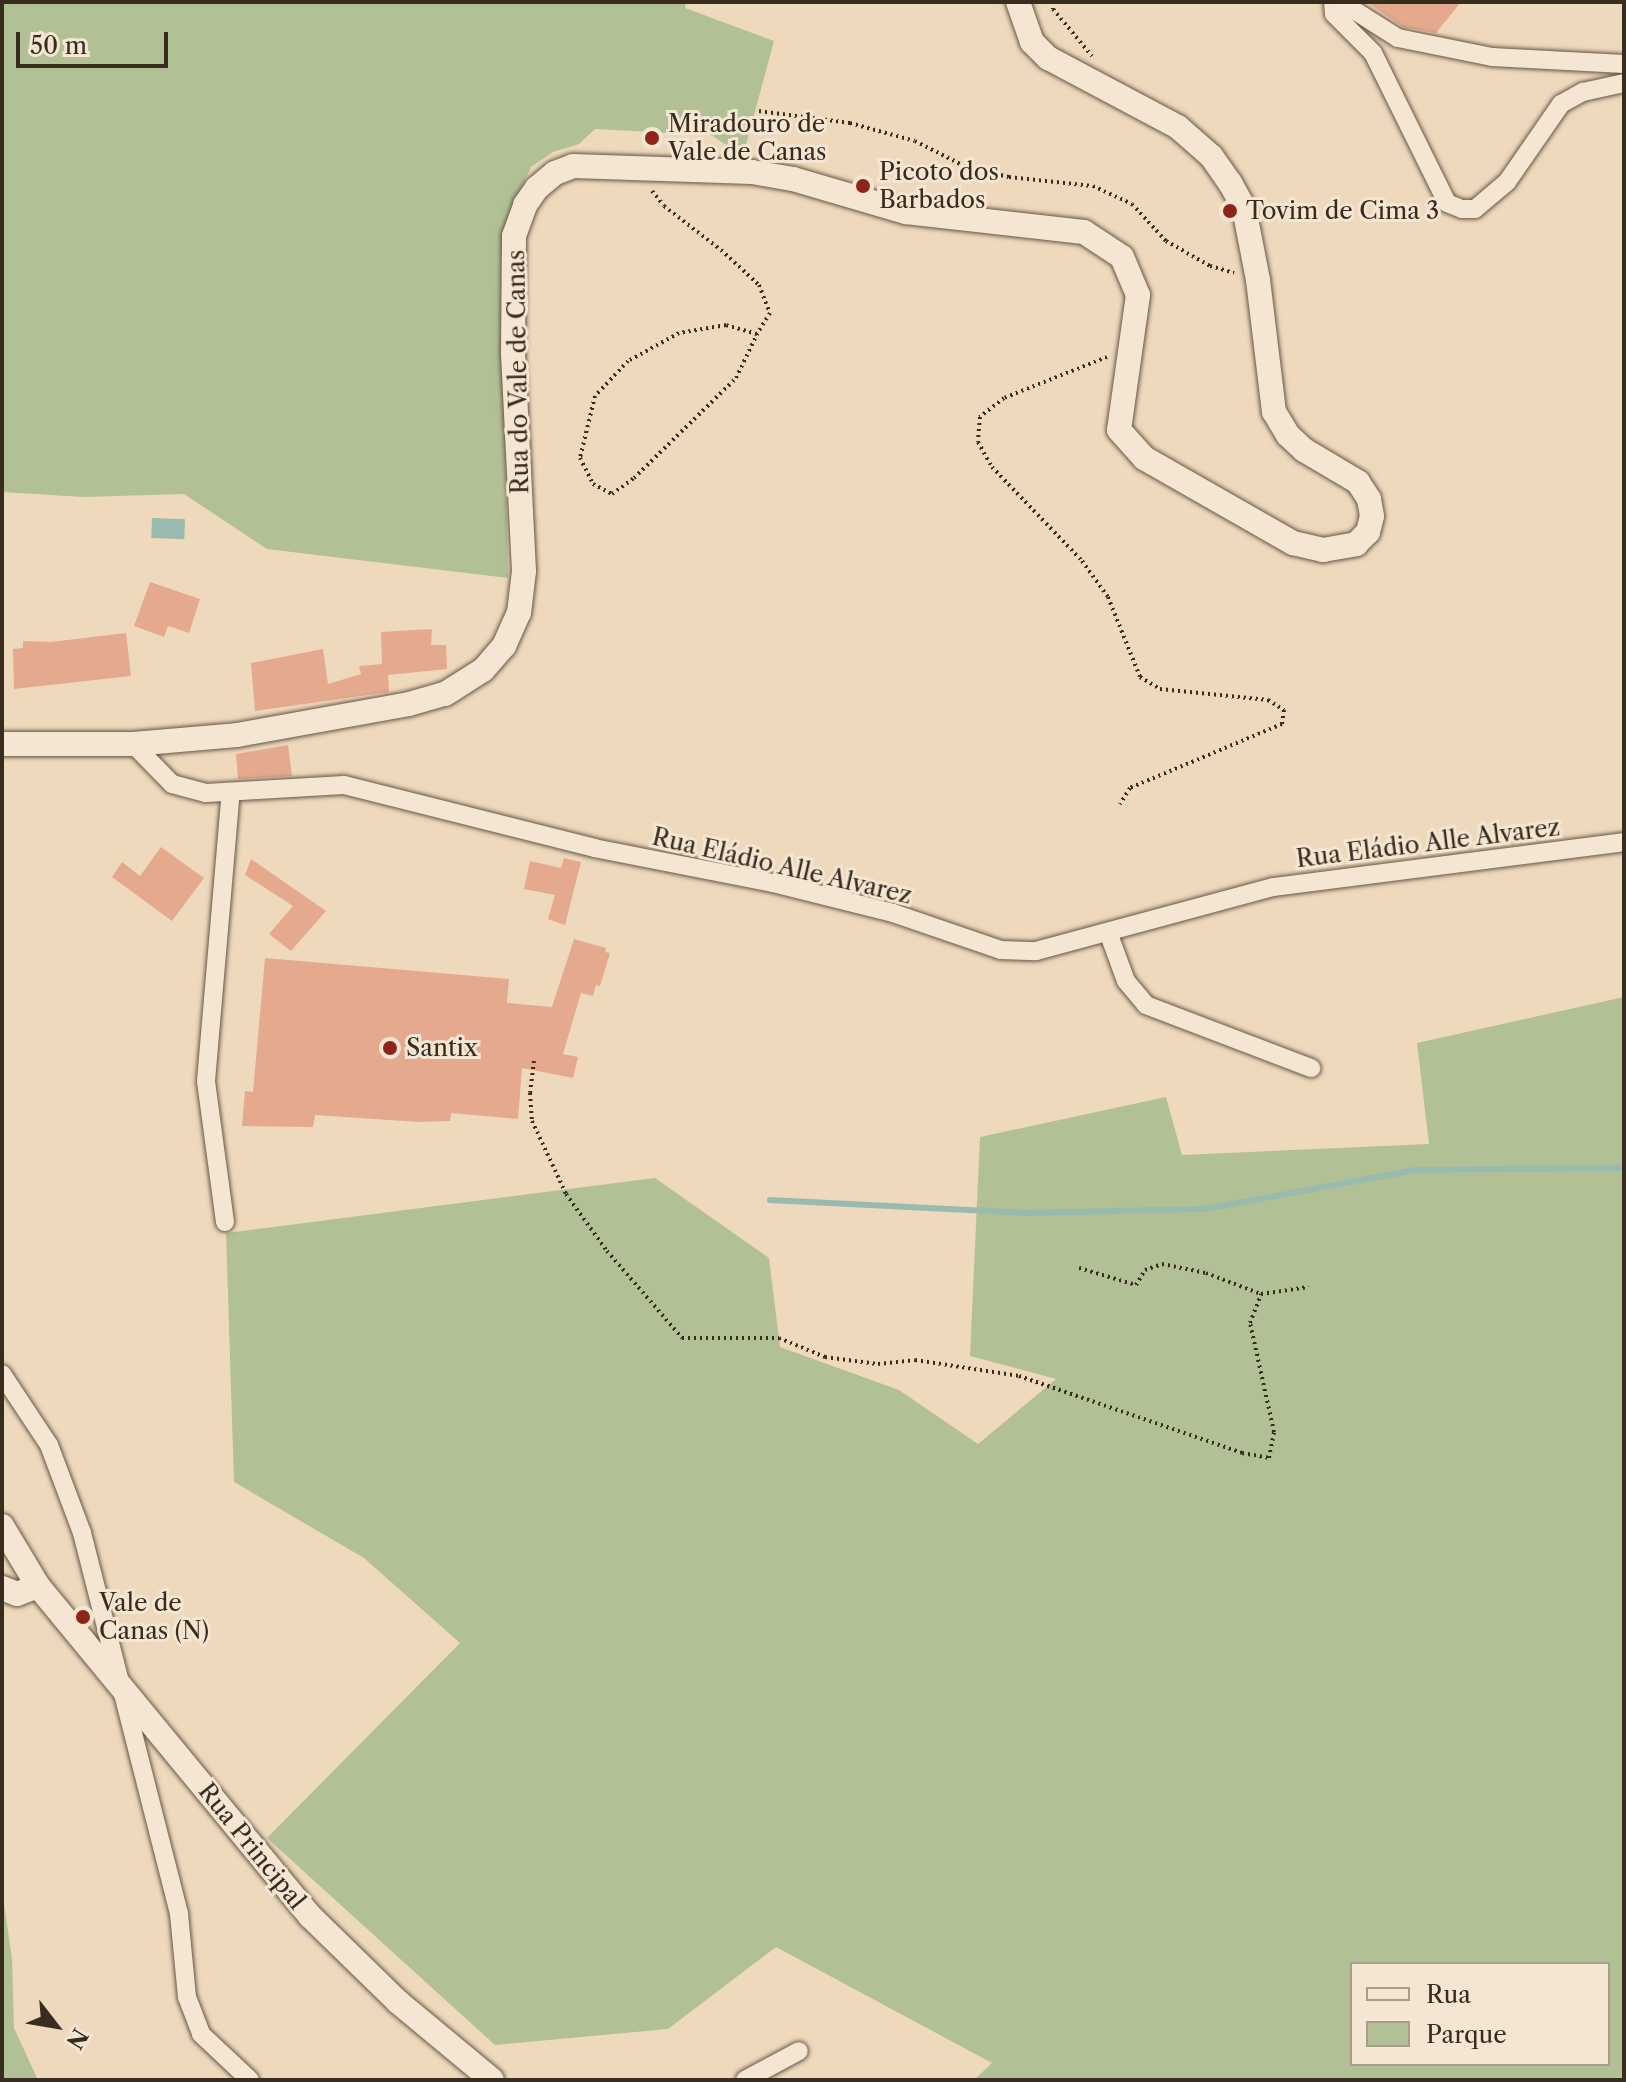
<!DOCTYPE html>
<meta charset="utf-8">
<style>
body{margin:0}
#map{position:relative;width:1626px;height:2082px;overflow:hidden;background:#eed9bc;font-family:"Libre Caslon Text",serif}
div>[style]{position:absolute}
[style*='--x']{left:calc(var(--x)*1px);top:calc(var(--y)*1px);width:calc(var(--w)*1px);rotate:calc(var(--a)*1deg)}
.green>*{inset:0;background:#b2c096}
.water>*{inset:0;background:#99baae;transform-origin:0 0}
.stream>*{height:6px;margin:-3px;padding:0 3px;transform-origin:3px;border-radius:3px;background:#99baae}
.building>*{inset:0;background:#e5a98e}
.path>*{height:4px;margin-top:-2px;transform-origin:0;background:repeating-linear-gradient(90deg,#382c1f 0 2px,transparent 0 6px)}
.roads{filter:drop-shadow(0 0 2px #665746) drop-shadow(0 0 2px #665746)}
.minor>*{height:18px;margin:-9px;padding:0 9px;transform-origin:9px;border-radius:9px;background:#f4e6d3}
.tertiary>*{height:24px;margin:-12px;padding:0 12px;transform-origin:12px;border-radius:12px;background:#f4e6d3}
.dots>*{width:22px;height:22px;translate:-50% -50%;box-sizing:border-box;border:4px solid #f4e6d3;border-radius:50%}
span{translate:-50% -50%;white-space:nowrap;text-align:center;line-height:1.15;-webkit-text-stroke:6px #f4e6d3;paint-order:stroke}
.poi-label{font-size:24px;color:#382c1f}
.left{translate:0 -50%;text-align:left}
.street-label{font-size:24px;color:#382c1f}
.frame{position:absolute;inset:0;border:4px solid #382c1f;pointer-events:none}
.legend{position:absolute;left:1350px;top:1962px;width:260px;height:104px;box-sizing:border-box;background:#f4e6d3;border:2px solid #a99c8b;margin:0;padding:10px 14px;list-style:none;font-size:24px;color:#382c1f}
.legend li{display:flex;align-items:center;gap:16px;height:40px}
.legend b{width:40px;border:2px solid #a99c8b}
.north{position:absolute;left:16px;top:1986px;width:80px;height:80px;-webkit-text-stroke:6px #f4e6d3;paint-order:stroke;rotate:121deg;font-size:22px;font-weight:700;line-height:32px;text-align:center;color:#382c1f}
.north::after{content:'';display:block;margin:auto;width:28px;height:36px;background:#382c1f;clip-path:polygon(50% 0,100% 100%,50% 72%,0 100%)}
.scale{position:absolute;left:16px;top:32px;width:152px;height:36px;box-sizing:border-box;border:4px solid #382c1f;border-top:0;padding-left:10px;font-size:24px;line-height:28px;white-space:nowrap;color:#382c1f;-webkit-text-stroke:6px #f4e6d3;paint-order:stroke}
</style>
<div id="map">
<div class="green">
<i style="clip-path:polygon(2px 2px,686px 2px,685px 8px,774px 41px,743px 156px,711px 135px,595px 129px,579px 144px,553px 152px,531px 167px,512px 207px,501px 272px,508px 578px,267px 549px,184px 494px,83px 497px,2px 492px)"></i>
<i style="clip-path:polygon(evenodd,1624px 997px,1624px 2080px,974px 2080px,992px 2063px,776px 1947px,668px 2029px,495px 2045px,267px 1838px,460px 1643px,364px 1558px,234px 1482px,226px 1233px,655px 1178px,769px 1258px,780px 1347px,899px 1390px,978px 1444px,1056px 1379px,970px 1356px,980px 1137px,1166px 1097px,1182px 1155px,1429px 1144px,1417px 1043px,1624px 997px,1352px 1964px,1608px 1964px,1608px 2064px,1352px 2064px,1352px 1964px)"></i>
<i style="clip-path:polygon(2px 1890px,12px 1959px,14px 2028px,38px 2080px,2px 2080px)"></i>
</div>
<div class="water">
<i style="left:152px;top:518px;width:33px;height:20px;rotate:2deg"></i>
</div>
<div class="stream">
<i style="--x:770;--y:1200;--w:257;--a:2.9"></i>
<i style="--x:1027;--y:1213;--w:178;--a:-1.3"></i>
<i style="--x:1205;--y:1209;--w:215;--a:-10.5"></i>
<i style="--x:1416;--y:1170;--w:208;--a:-0.6"></i>
</div>
<div class="building">
<i style="clip-path:polygon(1367px 2px,1461px 2px,1436px 33px,1403px 27px)"></i>
<i style="clip-path:polygon(150px 582px,200px 599px,189px 633px,168px 626px,164px 637px,134px 626px)"></i>
<i style="clip-path:polygon(432px 629px,431px 645px,446px 645px,447px 669px,388px 675px,389px 692px,255px 711px,251px 663px,323px 649px,328px 684px,361px 674px,359px 666px,382px 664px,381px 632px)"></i>
<i style="clip-path:polygon(126px 633px,131px 676px,14px 689px,13px 649px,23px 648px,23px 641px,51px 642px)"></i>
<i style="clip-path:polygon(288px 745px,292px 776px,238px 779px,236px 754px)"></i>
<i style="clip-path:polygon(161px 847px,204px 878px,172px 921px,112px 877px,122px 862px,140px 876px)"></i>
<i style="clip-path:polygon(564px 858px,581px 862px,565px 925px,548px 919px,555px 895px,524px 889px,530px 861px,561px 868px)"></i>
<i style="clip-path:polygon(251px 859px,326px 911px,291px 951px,269px 934px,293px 906px,245px 875px)"></i>
<i style="clip-path:polygon(574px 939px,606px 948px,605px 952px,610px 953px,600px 986px,596px 985px,593px 996px,581px 993px,563px 1054px,578px 1057px,573px 1078px,522px 1068px,518px 1119px,451px 1113px,450px 1121px,419px 1122px,315px 1115px,313px 1127px,242px 1126px,245px 1091px,253px 1092px,265px 958px,509px 979px,507px 1003px,552px 1007px)"></i>
</div>
<div class="path">
<i style="--x:1053;--y:2;--w:7;--a:90"></i>
<i style="--x:1053;--y:9;--w:61;--a:50.3"></i>
<i style="--x:759;--y:111;--w:92;--a:7.5"></i>
<i style="--x:850;--y:123;--w:67;--a:15.5"></i>
<i style="--x:915;--y:141;--w:57;--a:27"></i>
<i style="--x:966;--y:167;--w:44;--a:13.1"></i>
<i style="--x:1009;--y:177;--w:84;--a:6.1"></i>
<i style="--x:1093;--y:186;--w:43;--a:24.8"></i>
<i style="--x:1132;--y:204;--w:50;--a:47.4"></i>
<i style="--x:1166;--y:241;--w:51;--a:29.6"></i>
<i style="--x:1210;--y:266;--w:25;--a:16"></i>
<i style="--x:652;--y:191;--w:19;--a:51"></i>
<i style="--x:664;--y:206;--w:72;--a:37.7"></i>
<i style="--x:721;--y:250;--w:52;--a:42.6"></i>
<i style="--x:759;--y:285;--w:30;--a:69"></i>
<i style="--x:770;--y:313;--w:25;--a:122"></i>
<i style="--x:757;--y:334;--w:32;--a:-164"></i>
<i style="--x:726;--y:325;--w:48;--a:170.3"></i>
<i style="--x:679;--y:333;--w:58;--a:151.2"></i>
<i style="--x:628;--y:361;--w:48;--a:133.3"></i>
<i style="--x:595;--y:396;--w:64;--a:103.6"></i>
<i style="--x:580;--y:458;--w:29;--a:63"></i>
<i style="--x:593;--y:484;--w:21;--a:28"></i>
<i style="--x:612;--y:494;--w:27;--a:-36"></i>
<i style="--x:634;--y:478;--w:143;--a:-44.4"></i>
<i style="--x:736;--y:378;--w:49;--a:-64.5"></i>
<i style="--x:1107;--y:357;--w:111;--a:158.3"></i>
<i style="--x:1004;--y:398;--w:31;--a:142"></i>
<i style="--x:980;--y:417;--w:25;--a:95"></i>
<i style="--x:978;--y:442;--w:29;--a:61"></i>
<i style="--x:992;--y:467;--w:130;--a:46.2"></i>
<i style="--x:1082;--y:561;--w:44;--a:54.2"></i>
<i style="--x:1108;--y:597;--w:86;--a:68.2"></i>
<i style="--x:1140;--y:677;--w:23;--a:31"></i>
<i style="--x:1160;--y:689;--w:109;--a:5.8"></i>
<i style="--x:1268;--y:700;--w:19;--a:32"></i>
<i style="--x:1284;--y:710;--w:14;--a:98"></i>
<i style="--x:1282;--y:724;--w:165;--a:157.2"></i>
<i style="--x:1130;--y:788;--w:19;--a:122"></i>
<i style="--x:534;--y:1061;--w:32;--a:97"></i>
<i style="--x:530;--y:1093;--w:28;--a:86"></i>
<i style="--x:532;--y:1121;--w:81;--a:65"></i>
<i style="--x:566;--y:1194;--w:70;--a:54.3"></i>
<i style="--x:607;--y:1251;--w:115;--a:49.2"></i>
<i style="--x:682;--y:1338;--w:97;--a:0"></i>
<i style="--x:779;--y:1338;--w:50;--a:22.4"></i>
<i style="--x:825;--y:1357;--w:53;--a:7.5"></i>
<i style="--x:878;--y:1364;--w:37;--a:-6"></i>
<i style="--x:915;--y:1360;--w:105;--a:8.7"></i>
<i style="--x:1019;--y:1376;--w:236;--a:19"></i>
<i style="--x:1242;--y:1453;--w:27;--a:10"></i>
<i style="--x:1269;--y:1458;--w:26;--a:-79"></i>
<i style="--x:1274;--y:1432;--w:112;--a:-102.4"></i>
<i style="--x:1250;--y:1323;--w:31;--a:-69"></i>
<i style="--x:1261;--y:1294;--w:48;--a:-8.5"></i>
<i style="--x:1079;--y:1268;--w:59;--a:16.6"></i>
<i style="--x:1136;--y:1285;--w:17;--a:-59"></i>
<i style="--x:1145;--y:1270;--w:18;--a:-19"></i>
<i style="--x:1162;--y:1264;--w:45;--a:11.6"></i>
<i style="--x:1206;--y:1273;--w:59;--a:20.9"></i>
</div>
<div class="roads">
<div class="minor">
<i style="--x:1333;--y:2;--w:12;--a:85"></i>
<i style="--x:1334;--y:14;--w:55;--a:45"></i>
<i style="--x:1373;--y:53;--w:167;--a:63.7"></i>
<i style="--x:1447;--y:203;--w:16;--a:22"></i>
<i style="--x:1462;--y:209;--w:13;--a:0"></i>
<i style="--x:1475;--y:209;--w:42;--a:-40.2"></i>
<i style="--x:1507;--y:182;--w:95;--a:-55.3"></i>
<i style="--x:1561;--y:104;--w:25;--a:-29"></i>
<i style="--x:1583;--y:92;--w:42;--a:-12.4"></i>
<i style="--x:1341;--y:2;--w:67;--a:32.3"></i>
<i style="--x:1398;--y:38;--w:96;--a:11.4"></i>
<i style="--x:1492;--y:57;--w:132;--a:3"></i>
<i style="--x:133;--y:744;--w:56;--a:45.7"></i>
<i style="--x:172;--y:784;--w:35;--a:15"></i>
<i style="--x:206;--y:793;--w:138;--a:-3.3"></i>
<i style="--x:344;--y:785;--w:258;--a:14.1"></i>
<i style="--x:594;--y:848;--w:182;--a:11.1"></i>
<i style="--x:773;--y:883;--w:124;--a:14"></i>
<i style="--x:893;--y:913;--w:114;--a:18.9"></i>
<i style="--x:1001;--y:950;--w:35;--a:2"></i>
<i style="--x:1036;--y:951;--w:246;--a:-15.1"></i>
<i style="--x:1274;--y:887;--w:353;--a:-7.3"></i>
<i style="--x:1108;--y:932;--w:52;--a:69.8"></i>
<i style="--x:1126;--y:981;--w:31;--a:50"></i>
<i style="--x:1146;--y:1005;--w:177;--a:20.9"></i>
<i style="--x:225;--y:1222;--w:142;--a:-97.7"></i>
<i style="--x:206;--y:1081;--w:290;--a:-85.1"></i>
<i style="--x:2;--y:1374;--w:85;--a:56.5"></i>
<i style="--x:49;--y:1445;--w:94;--a:69.4"></i>
<i style="--x:82;--y:1533;--w:393;--a:75.7"></i>
<i style="--x:179;--y:1914;--w:83;--a:84.5"></i>
<i style="--x:187;--y:1997;--w:40;--a:69"></i>
<i style="--x:201;--y:2034;--w:67;--a:43.2"></i>
<i style="--x:745;--y:2080;--w:61;--a:-28.2"></i>
</div>
<div class="tertiary">
<i style="--x:2;--y:744;--w:131;--a:0"></i>
<i style="--x:133;--y:744;--w:104;--a:-4.9"></i>
<i style="--x:237;--y:735;--w:175;--a:-10.2"></i>
<i style="--x:409;--y:704;--w:37;--a:-16"></i>
<i style="--x:445;--y:694;--w:45;--a:-32.3"></i>
<i style="--x:483;--y:670;--w:32;--a:-49"></i>
<i style="--x:504;--y:646;--w:36;--a:-66"></i>
<i style="--x:519;--y:613;--w:42;--a:-83.2"></i>
<i style="--x:524;--y:571;--w:219;--a:-92.9"></i>
<i style="--x:513;--y:352;--w:116;--a:-89.5"></i>
<i style="--x:514;--y:236;--w:33;--a:-70"></i>
<i style="--x:525;--y:205;--w:21;--a:-55"></i>
<i style="--x:537;--y:188;--w:23;--a:-40"></i>
<i style="--x:555;--y:173;--w:19;--a:-21"></i>
<i style="--x:573;--y:166;--w:179;--a:1.9"></i>
<i style="--x:752;--y:172;--w:42;--a:9.7"></i>
<i style="--x:793;--y:179;--w:118;--a:16.3"></i>
<i style="--x:906;--y:212;--w:179;--a:6.4"></i>
<i style="--x:1084;--y:232;--w:45;--a:33.3"></i>
<i style="--x:1122;--y:257;--w:41;--a:67.2"></i>
<i style="--x:1138;--y:295;--w:136;--a:98"></i>
<i style="--x:1119;--y:430;--w:38;--a:48"></i>
<i style="--x:1144;--y:458;--w:172;--a:29.7"></i>
<i style="--x:1293;--y:543;--w:31;--a:13"></i>
<i style="--x:1323;--y:550;--w:34;--a:-10"></i>
<i style="--x:1356;--y:544;--w:17;--a:-45"></i>
<i style="--x:1368;--y:532;--w:16;--a:-76"></i>
<i style="--x:1372;--y:516;--w:17;--a:-100"></i>
<i style="--x:1369;--y:499;--w:20;--a:-123"></i>
<i style="--x:1358;--y:482;--w:63;--a:-149.3"></i>
<i style="--x:1304;--y:450;--w:22;--a:-137"></i>
<i style="--x:1288;--y:435;--w:27;--a:-121"></i>
<i style="--x:1274;--y:412;--w:133;--a:-96.9"></i>
<i style="--x:1258;--y:280;--w:73;--a:-101"></i>
<i style="--x:1244;--y:208;--w:29;--a:-119"></i>
<i style="--x:1230;--y:183;--w:33;--a:-125"></i>
<i style="--x:1211;--y:156;--w:44;--a:-138.7"></i>
<i style="--x:1178;--y:127;--w:147;--a:-152"></i>
<i style="--x:1048;--y:58;--w:23;--a:-135"></i>
<i style="--x:1032;--y:42;--w:42;--a:-109.3"></i>
<i style="--x:2;--y:1526;--w:70;--a:59"></i>
<i style="--x:38;--y:1586;--w:428;--a:50.5"></i>
<i style="--x:310;--y:1916;--w:123;--a:44.3"></i>
<i style="--x:398;--y:2002;--w:122;--a:39.7"></i>
<i style="--x:2;--y:1588;--w:16;--a:22"></i>
<i style="--x:17;--y:1594;--w:22;--a:-21"></i>
</div>
</div>
<div class="dots">
<i style="left:652px;top:138px;background:#8f2418"></i>
<i style="left:863px;top:186px;background:#8f2418"></i>
<i style="left:1230px;top:211px;background:#8f2418"></i>
<i style="left:390px;top:1048px;background:#8f2418"></i>
<i style="left:83px;top:1617px;background:#8f2418"></i>
</div>
<div class="poi-label">
<span class="left" style="left:668px;top:138px">Miradouro de<br>Vale de Canas</span>
<span class="left" style="left:879px;top:186px">Picoto dos<br>Barbados</span>
<span class="left" style="left:1246px;top:211px">Tovim de Cima 3</span>
<span class="left" style="left:406px;top:1048px">Santix</span>
<span class="left" style="left:99px;top:1617px">Vale de<br>Canas (N)</span>
</div>
<div class="street-label">
<span style="left:518px;top:372px;rotate:-91deg">Rua do Vale de Canas</span>
<span style="left:1428px;top:843px;rotate:-7deg">Rua Eládio Alle Alvarez</span>
<span style="left:782px;top:866px;rotate:13deg">Rua Eládio Alle Alvarez</span>
<span style="left:252px;top:1846px;rotate:51deg">Rua Principal</span>
</div>
<div class="frame"></div>
<ul class="legend">
<li><b style="height:10px;background:#f4e6d3"></b>Rua</li>
<li><b style="height:22px;background:#b2c096"></b>Parque</li>
</ul>
<div class="north">N</div>
<div class="scale">50 m</div>
</div>
